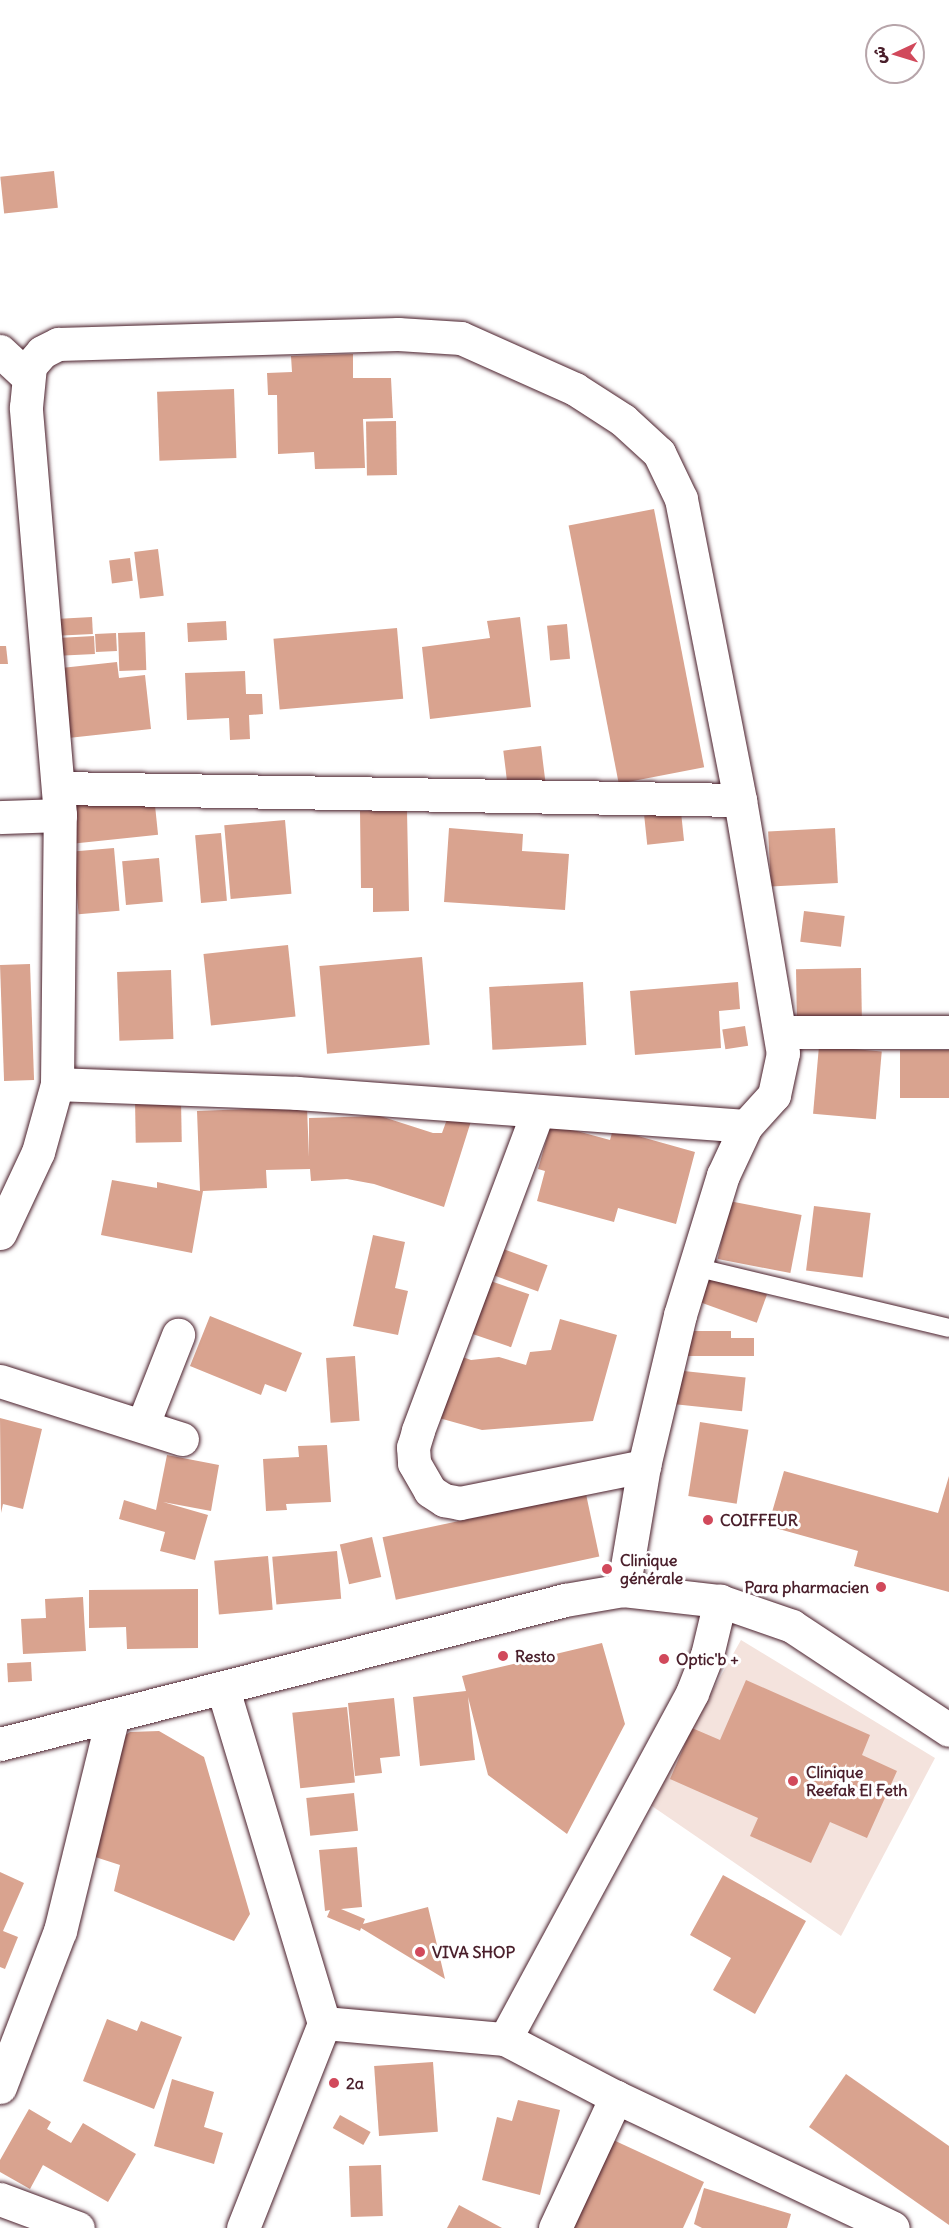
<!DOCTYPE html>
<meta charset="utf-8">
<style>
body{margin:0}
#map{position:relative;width:949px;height:2228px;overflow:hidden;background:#fff;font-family:Delius,"Playpen Sans Arabic",sans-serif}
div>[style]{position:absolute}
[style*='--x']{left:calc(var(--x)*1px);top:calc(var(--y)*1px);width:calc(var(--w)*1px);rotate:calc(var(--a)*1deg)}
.built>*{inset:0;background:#f4e3dd}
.building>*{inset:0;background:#d9a38f;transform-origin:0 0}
.roads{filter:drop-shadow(0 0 2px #4a1f2b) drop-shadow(0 0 2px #4a1f2b)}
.lane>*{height:18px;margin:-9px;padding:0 9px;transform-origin:9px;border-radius:9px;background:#fff}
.street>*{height:33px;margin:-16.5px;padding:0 16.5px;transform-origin:16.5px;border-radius:16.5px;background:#fff}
.secondary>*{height:33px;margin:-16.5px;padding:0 16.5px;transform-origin:16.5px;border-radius:16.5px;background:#fff}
.dots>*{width:16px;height:16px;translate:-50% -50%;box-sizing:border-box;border:3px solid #fff;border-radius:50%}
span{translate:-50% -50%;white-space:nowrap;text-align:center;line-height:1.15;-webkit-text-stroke:6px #fff;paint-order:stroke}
.poi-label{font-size:16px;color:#4a1f2b;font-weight:700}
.left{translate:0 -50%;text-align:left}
.right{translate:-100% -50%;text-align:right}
.north{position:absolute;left:865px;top:24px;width:60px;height:60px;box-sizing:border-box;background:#fff;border:2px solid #b7a5aa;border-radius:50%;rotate:266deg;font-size:16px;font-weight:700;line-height:24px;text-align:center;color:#4a1f2b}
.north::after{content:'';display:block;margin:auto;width:21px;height:27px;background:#d1495b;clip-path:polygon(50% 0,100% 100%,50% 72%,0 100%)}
</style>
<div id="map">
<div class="built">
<i style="clip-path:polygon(741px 1640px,935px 1758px,841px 1936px,649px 1804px)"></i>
</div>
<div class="building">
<i style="left:54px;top:171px;width:37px;height:54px;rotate:84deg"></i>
<i style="clip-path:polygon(353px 354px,353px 378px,391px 378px,393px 418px,363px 419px,365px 468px,315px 469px,314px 452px,278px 454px,277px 395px,268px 395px,267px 373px,292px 372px,291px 356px)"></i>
<i style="left:234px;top:389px;width:69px;height:77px;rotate:88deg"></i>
<i style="left:396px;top:421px;width:54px;height:30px;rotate:89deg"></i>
<i style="left:654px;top:509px;width:263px;height:87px;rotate:79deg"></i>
<i style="left:158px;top:549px;width:47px;height:24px;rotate:83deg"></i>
<i style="left:130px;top:558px;width:23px;height:21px;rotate:83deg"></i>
<i style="left:92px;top:617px;width:17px;height:41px;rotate:87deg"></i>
<i style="clip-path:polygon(520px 617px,531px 707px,430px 719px,422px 647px,490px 638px,487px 621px)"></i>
<i style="left:226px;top:621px;width:19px;height:39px;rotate:87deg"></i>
<i style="left:567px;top:624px;width:35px;height:20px;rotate:85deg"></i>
<i style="left:397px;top:628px;width:71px;height:124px;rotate:85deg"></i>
<i style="left:145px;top:632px;width:38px;height:27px;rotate:88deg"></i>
<i style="left:116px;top:633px;width:18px;height:21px;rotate:87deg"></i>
<i style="left:94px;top:636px;width:18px;height:41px;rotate:87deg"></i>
<i style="clip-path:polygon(0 646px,6px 646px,8px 664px,0 664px)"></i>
<i style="clip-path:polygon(117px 662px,119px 678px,145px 675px,151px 729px,59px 739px,52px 669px)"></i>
<i style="clip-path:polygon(245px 671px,246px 694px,262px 694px,263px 714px,249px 715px,250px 739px,230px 740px,229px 718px,187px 720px,185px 673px)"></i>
<i style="left:541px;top:746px;width:43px;height:38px;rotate:83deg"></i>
<i style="left:154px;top:796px;width:39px;height:84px;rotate:84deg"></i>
<i style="clip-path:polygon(407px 810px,409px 911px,373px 912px,373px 888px,361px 888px,360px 811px)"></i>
<i style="left:681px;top:812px;width:29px;height:37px;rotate:84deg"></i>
<i style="left:285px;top:820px;width:74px;height:61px;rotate:85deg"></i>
<i style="clip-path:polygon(449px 828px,523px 834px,522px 851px,569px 854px,565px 910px,444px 902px)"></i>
<i style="left:835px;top:828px;width:55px;height:67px;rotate:87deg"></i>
<i style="left:221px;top:833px;width:68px;height:26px;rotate:85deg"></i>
<i style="left:114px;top:848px;width:63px;height:41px;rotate:85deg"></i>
<i style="left:159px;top:858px;width:44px;height:37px;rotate:85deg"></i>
<i style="left:804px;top:911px;width:41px;height:31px;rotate:7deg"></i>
<i style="left:288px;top:945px;width:72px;height:85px;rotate:84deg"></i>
<i style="left:422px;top:957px;width:88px;height:103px;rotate:85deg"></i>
<i style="left:30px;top:964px;width:116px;height:30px;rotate:88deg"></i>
<i style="left:861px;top:968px;width:50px;height:65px;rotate:89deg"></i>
<i style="left:171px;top:970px;width:69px;height:54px;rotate:88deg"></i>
<i style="left:583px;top:982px;width:63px;height:94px;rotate:87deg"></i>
<i style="clip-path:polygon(738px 982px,740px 1009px,719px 1011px,721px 1048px,635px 1055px,630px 991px)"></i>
<i style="left:745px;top:1026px;width:20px;height:23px;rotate:81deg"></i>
<i style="left:819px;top:1046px;width:63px;height:68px;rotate:5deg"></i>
<i style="left:949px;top:1050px;width:48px;height:49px;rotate:90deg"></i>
<i style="left:181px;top:1099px;width:43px;height:46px;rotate:89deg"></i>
<i style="clip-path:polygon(307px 1107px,309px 1157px,309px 1118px,380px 1116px,433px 1133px,442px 1133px,450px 1111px,472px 1118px,444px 1207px,374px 1184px,347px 1179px,311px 1181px,310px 1169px,266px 1170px,267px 1188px,203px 1191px,192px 1253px,101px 1235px,112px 1180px,157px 1188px,157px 1182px,200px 1191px,197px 1111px)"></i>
<i style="clip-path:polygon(551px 1124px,610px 1140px,613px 1129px,695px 1152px,676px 1224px,618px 1208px,614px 1222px,537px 1201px,545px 1171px,538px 1169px)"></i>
<i style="left:729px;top:1201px;width:74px;height:59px;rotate:11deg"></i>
<i style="left:814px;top:1206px;width:57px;height:65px;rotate:7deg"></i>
<i style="clip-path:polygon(373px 1235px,405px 1242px,395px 1288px,408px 1291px,398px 1335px,353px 1326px)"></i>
<i style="left:495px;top:1246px;width:56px;height:28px;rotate:20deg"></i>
<i style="left:705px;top:1272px;width:66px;height:30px;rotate:20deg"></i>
<i style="left:482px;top:1278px;width:50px;height:56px;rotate:19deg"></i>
<i style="clip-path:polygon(210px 1316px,302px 1353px,286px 1392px,265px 1384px,261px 1395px,190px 1366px)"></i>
<i style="clip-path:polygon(560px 1319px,617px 1335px,593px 1421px,482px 1430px,439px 1418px,457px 1355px,471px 1360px,499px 1357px,526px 1365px,530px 1352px,551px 1350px)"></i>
<i style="clip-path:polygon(683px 1331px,731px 1331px,731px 1338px,754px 1338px,754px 1356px,683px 1356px)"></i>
<i style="left:355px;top:1356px;width:65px;height:29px;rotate:86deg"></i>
<i style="left:674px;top:1370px;width:72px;height:34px;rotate:6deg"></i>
<i style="clip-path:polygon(0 1418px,42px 1429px,23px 1509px,3px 1504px,1px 1513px)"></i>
<i style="left:700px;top:1422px;width:49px;height:75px;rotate:9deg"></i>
<i style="clip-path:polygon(327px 1445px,331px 1502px,286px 1504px,287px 1510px,266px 1511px,263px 1459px,299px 1457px,298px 1446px)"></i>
<i style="clip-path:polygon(167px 1455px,219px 1465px,211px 1511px,163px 1502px,208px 1515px,195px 1560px,160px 1551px,165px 1532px,119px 1519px,124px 1500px,156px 1510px)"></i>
<i style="clip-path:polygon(784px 1471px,938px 1513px,949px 1476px,949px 1592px,854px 1566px,858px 1551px,768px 1526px)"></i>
<i style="left:586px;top:1494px;width:64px;height:208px;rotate:78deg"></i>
<i style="left:372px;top:1537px;width:41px;height:33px;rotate:77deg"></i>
<i style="left:337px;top:1551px;width:48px;height:65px;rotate:85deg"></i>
<i style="left:268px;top:1556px;width:54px;height:54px;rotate:85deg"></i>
<i style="clip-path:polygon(198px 1589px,198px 1648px,127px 1649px,126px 1627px,89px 1628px,89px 1590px)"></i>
<i style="clip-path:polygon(83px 1597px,86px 1651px,23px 1654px,21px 1619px,46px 1618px,45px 1599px)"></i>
<i style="clip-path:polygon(602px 1643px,625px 1724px,567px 1834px,488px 1775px,468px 1697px,475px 1760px,420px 1766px,413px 1697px,466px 1691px,462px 1676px)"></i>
<i style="left:31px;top:1662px;width:19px;height:24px;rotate:87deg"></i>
<i style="clip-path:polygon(746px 1680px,870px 1735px,862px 1755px,897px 1771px,867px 1838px,830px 1822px,811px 1863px,750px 1836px,758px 1818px,670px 1779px,692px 1728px,720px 1740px)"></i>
<i style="clip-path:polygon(394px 1698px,400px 1756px,380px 1758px,382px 1773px,355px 1776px,348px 1703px)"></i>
<i style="left:347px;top:1707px;width:76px;height:55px;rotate:84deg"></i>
<i style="clip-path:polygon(159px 1731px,204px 1757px,250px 1914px,234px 1941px,114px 1891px,120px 1865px,89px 1855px,117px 1741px,130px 1732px)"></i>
<i style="left:354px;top:1793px;width:38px;height:48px;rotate:84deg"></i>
<i style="clip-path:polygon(357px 1847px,362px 1907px,341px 1909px,365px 1919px,363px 1924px,428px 1907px,445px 1979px,361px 1928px,360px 1931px,327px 1917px,330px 1910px,325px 1911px,319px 1850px)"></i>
<i style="clip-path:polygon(0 1872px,24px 1883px,3px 1931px,18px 1937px,5px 1969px,0 1967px)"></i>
<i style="clip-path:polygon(723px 1875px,806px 1921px,755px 2014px,713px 1990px,731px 1958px,690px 1935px)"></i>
<i style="clip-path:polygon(107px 2019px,137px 2031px,141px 2021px,182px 2037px,154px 2109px,83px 2081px)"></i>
<i style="left:433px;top:2062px;width:70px;height:59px;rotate:86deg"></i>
<i style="clip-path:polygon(846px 2074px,949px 2146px,949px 2225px,809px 2127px)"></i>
<i style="clip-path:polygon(172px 2079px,214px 2092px,204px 2127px,223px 2133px,214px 2164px,154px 2146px)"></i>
<i style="clip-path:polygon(518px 2100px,560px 2110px,540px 2195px,482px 2180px,497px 2117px,512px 2121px)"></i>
<i style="clip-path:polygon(29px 2109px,51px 2122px,47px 2129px,71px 2143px,83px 2123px,136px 2154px,108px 2202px,43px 2165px,30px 2189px,0 2172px,0 2160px)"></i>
<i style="left:340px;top:2115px;width:35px;height:15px;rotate:29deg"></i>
<i style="clip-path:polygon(609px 2138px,704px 2182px,683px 2228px,568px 2228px)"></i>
<i style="left:381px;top:2165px;width:51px;height:32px;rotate:88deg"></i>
<i style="clip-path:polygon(704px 2188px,791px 2214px,787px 2228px,702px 2228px,694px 2224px)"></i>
<i style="clip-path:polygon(459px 2205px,502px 2228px,447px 2228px)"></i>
</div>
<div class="roads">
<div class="lane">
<i style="--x:695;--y:1267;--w:261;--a:13.5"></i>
</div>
<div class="street">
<i style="--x:0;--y:351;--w:37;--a:43"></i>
<i style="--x:59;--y:788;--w:681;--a:1.01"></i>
<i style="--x:0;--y:817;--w:60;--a:-1.9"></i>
<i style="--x:782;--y:1032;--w:167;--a:0"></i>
<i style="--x:57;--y:1084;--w:240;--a:2.1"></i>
<i style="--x:297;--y:1093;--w:450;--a:4.2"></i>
<i style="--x:538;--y:1111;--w:342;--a:110.6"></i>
<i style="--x:418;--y:1431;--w:17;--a:107"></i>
<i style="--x:413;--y:1447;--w:16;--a:86"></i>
<i style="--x:414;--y:1463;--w:32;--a:60"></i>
<i style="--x:430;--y:1491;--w:17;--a:33"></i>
<i style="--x:444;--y:1500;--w:16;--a:11"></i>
<i style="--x:460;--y:1503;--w:188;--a:-11.4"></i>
<i style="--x:0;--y:1233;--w:89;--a:-64.9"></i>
<i style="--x:38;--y:1152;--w:71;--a:-74.4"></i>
<i style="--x:57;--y:1084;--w:269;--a:-89.4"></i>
<i style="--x:60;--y:815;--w:409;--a:-94.8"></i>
<i style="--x:26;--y:407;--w:41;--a:-84.4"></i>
<i style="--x:30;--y:366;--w:18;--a:-49"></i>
<i style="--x:42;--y:352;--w:18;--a:-27"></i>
<i style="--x:58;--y:344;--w:340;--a:-1.7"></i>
<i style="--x:398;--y:334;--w:63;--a:3.6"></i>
<i style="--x:461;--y:338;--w:125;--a:24.1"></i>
<i style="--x:575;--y:389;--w:57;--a:32.9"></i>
<i style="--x:623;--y:420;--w:49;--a:42.5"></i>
<i style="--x:659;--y:453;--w:51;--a:64.4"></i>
<i style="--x:681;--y:499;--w:307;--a:78.9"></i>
<i style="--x:740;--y:800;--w:257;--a:80.4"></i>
<i style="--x:783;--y:1053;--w:43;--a:102.1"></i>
<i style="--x:774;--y:1095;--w:42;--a:132.1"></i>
<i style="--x:746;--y:1126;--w:54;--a:115.1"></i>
<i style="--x:723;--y:1175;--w:146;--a:107.1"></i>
<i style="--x:680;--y:1315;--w:155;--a:103.4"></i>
<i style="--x:644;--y:1466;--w:126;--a:99.6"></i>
<i style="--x:0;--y:1381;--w:191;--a:17.7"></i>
<i style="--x:143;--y:1424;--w:96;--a:-68.5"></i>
<i style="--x:223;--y:1689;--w:349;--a:73.2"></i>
<i style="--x:505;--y:2039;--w:393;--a:-61.6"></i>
<i style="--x:692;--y:1693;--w:41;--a:-68.5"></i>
<i style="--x:707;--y:1655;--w:56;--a:-76.5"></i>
<i style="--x:0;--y:2087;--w:167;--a:-69"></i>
<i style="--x:60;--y:1931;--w:221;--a:-76.2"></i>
<i style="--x:0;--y:2199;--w:83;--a:20.4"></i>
<i style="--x:243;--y:2228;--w:220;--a:-68.4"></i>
<i style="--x:324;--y:2023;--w:182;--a:5.1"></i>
<i style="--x:505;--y:2039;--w:125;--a:27.6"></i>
<i style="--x:616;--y:2097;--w:306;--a:25.3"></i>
<i style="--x:555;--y:2228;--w:145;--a:-65"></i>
</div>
<div class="secondary">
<i style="--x:0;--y:1744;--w:583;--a:-14.3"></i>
<i style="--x:565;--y:1600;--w:59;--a:-9.8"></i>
<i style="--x:623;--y:1590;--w:98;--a:6.5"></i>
<i style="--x:720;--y:1601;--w:76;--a:19.1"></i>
<i style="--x:792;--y:1626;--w:188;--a:33.5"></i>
</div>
</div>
<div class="dots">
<i style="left:708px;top:1520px;background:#d1495b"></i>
<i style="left:607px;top:1569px;background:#d1495b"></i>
<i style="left:881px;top:1587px;background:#d1495b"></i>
<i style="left:503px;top:1656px;background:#d1495b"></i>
<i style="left:664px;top:1659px;background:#d1495b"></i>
<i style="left:793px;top:1781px;background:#d1495b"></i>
<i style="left:420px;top:1952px;background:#d1495b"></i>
<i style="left:334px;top:2083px;background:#d1495b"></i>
</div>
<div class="poi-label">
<span class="left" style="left:720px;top:1520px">COIFFEUR</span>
<span class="left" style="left:620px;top:1569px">Clinique<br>générale</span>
<span class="right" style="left:869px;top:1587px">Para pharmacien</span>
<span class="left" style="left:515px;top:1656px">Resto</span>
<span class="left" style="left:676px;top:1659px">Optic'b +</span>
<span class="left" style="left:806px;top:1781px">Clinique<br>Reefak El Feth</span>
<span class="left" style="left:432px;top:1952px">VIVA SHOP</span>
<span class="left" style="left:346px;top:2083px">2a</span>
</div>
<div class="north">ش</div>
</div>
